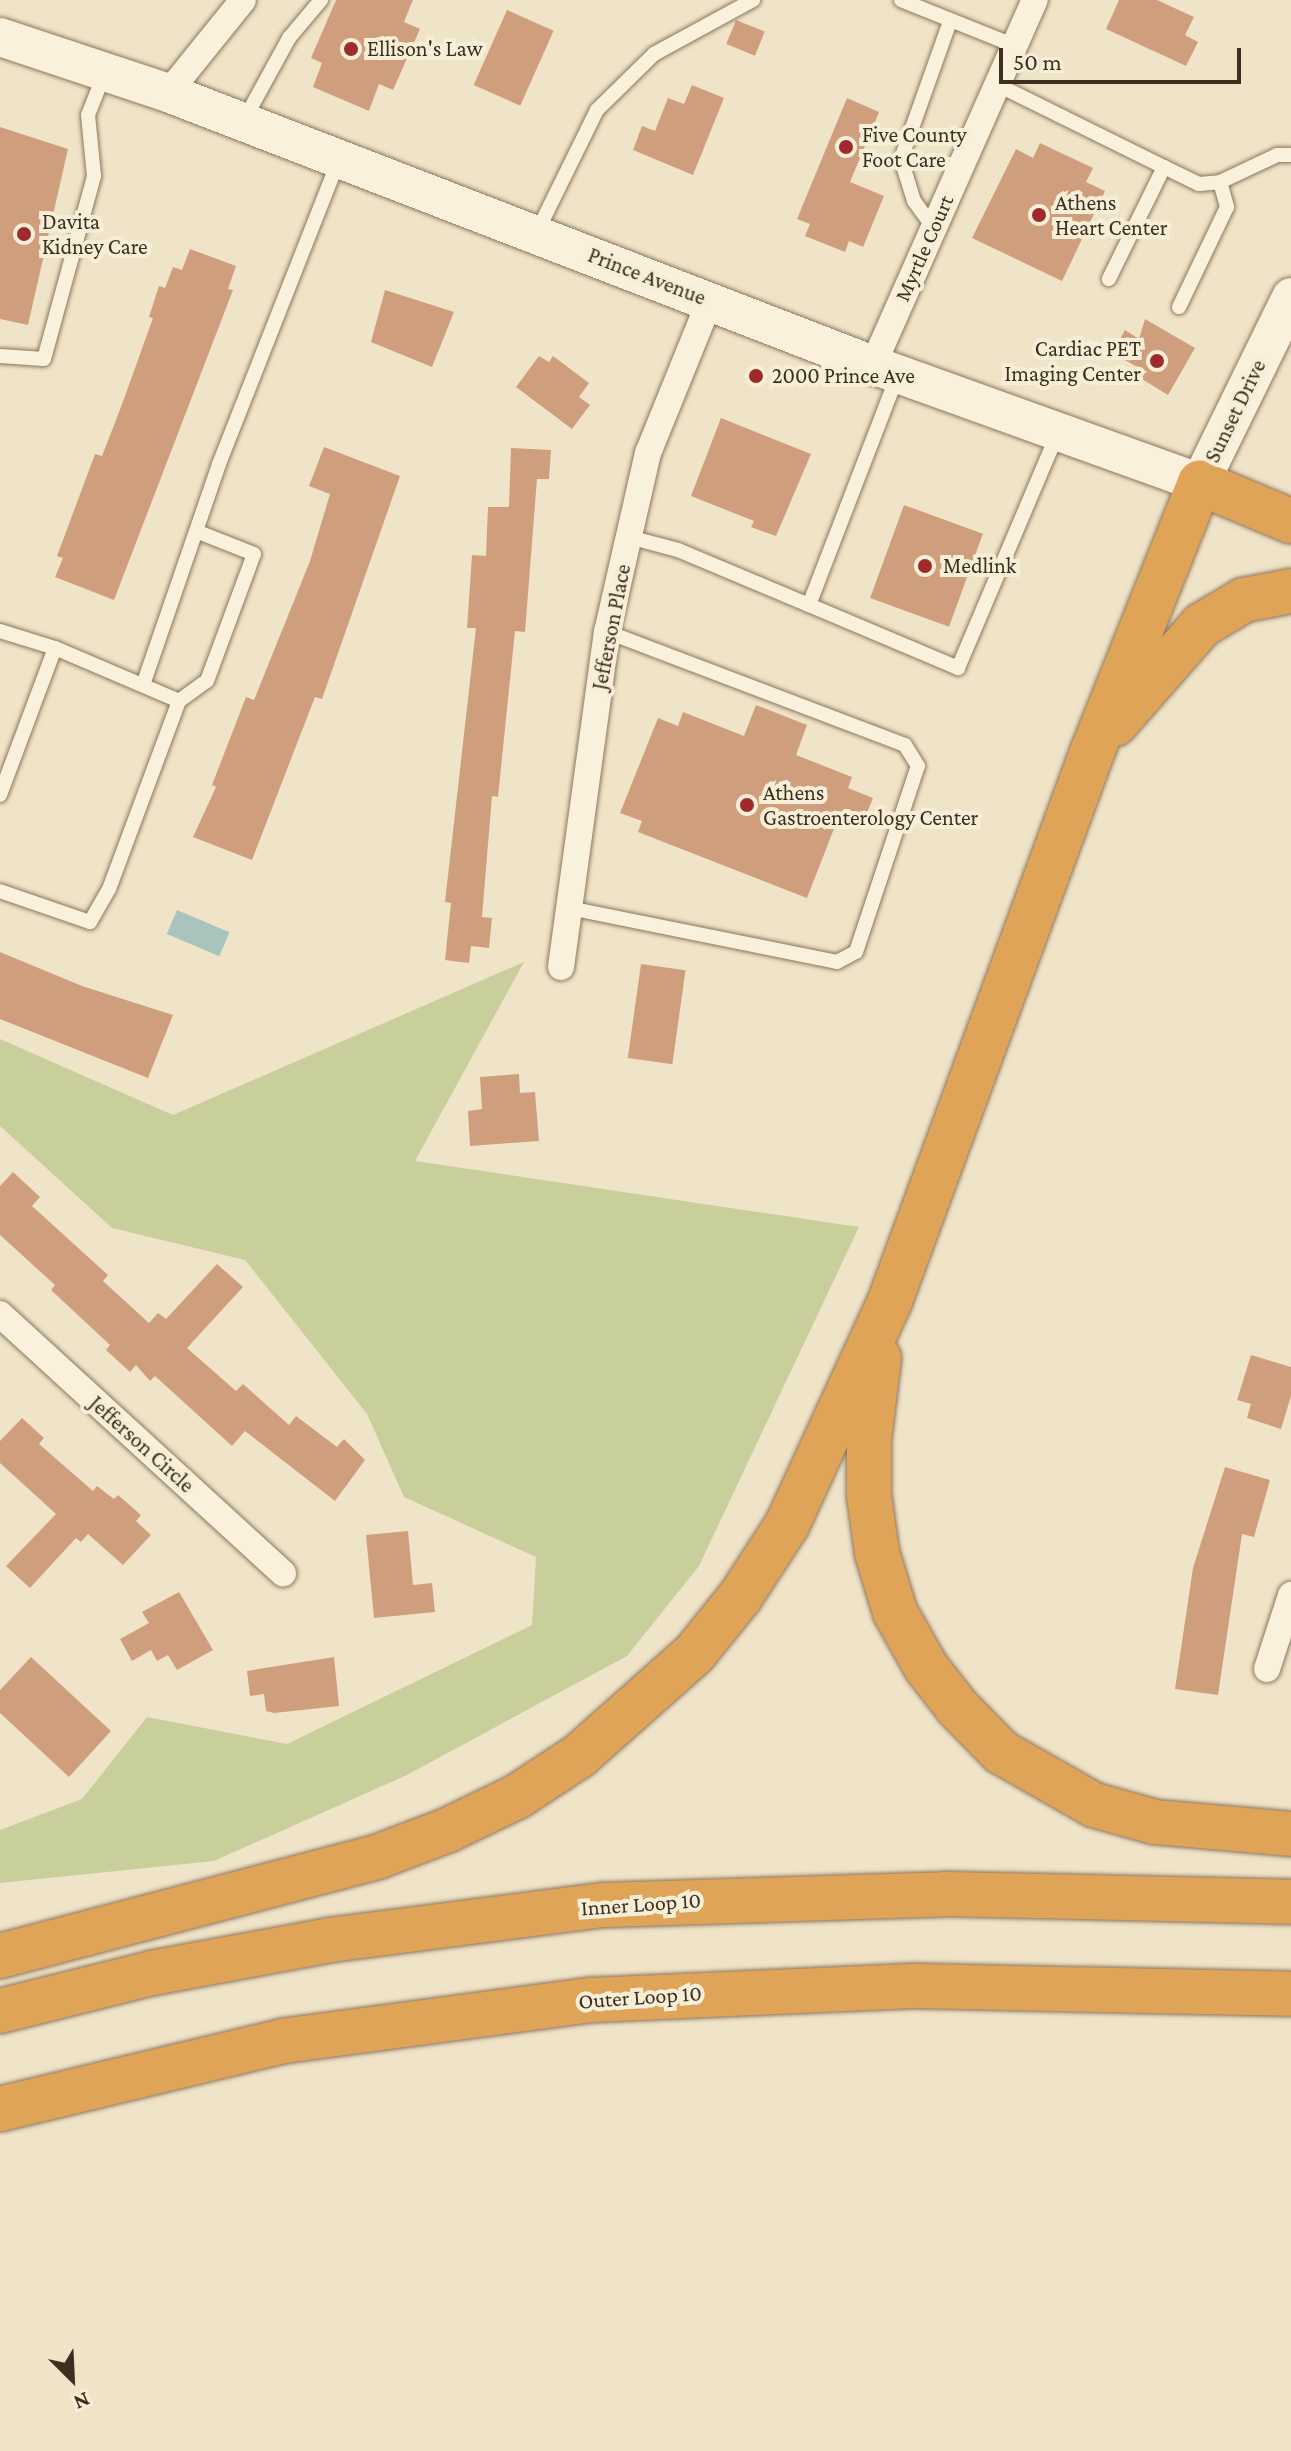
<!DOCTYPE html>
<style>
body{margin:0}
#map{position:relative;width:1291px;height:2451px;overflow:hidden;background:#f0e4c8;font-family:"Crimson Pro",serif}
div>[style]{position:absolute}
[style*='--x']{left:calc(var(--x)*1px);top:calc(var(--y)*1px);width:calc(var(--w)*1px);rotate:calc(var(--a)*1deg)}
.green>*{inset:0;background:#c9cf9b}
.water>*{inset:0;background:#a9c4bc;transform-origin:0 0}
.building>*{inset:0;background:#cf9f7d;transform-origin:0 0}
.roads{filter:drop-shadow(0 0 2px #8d765c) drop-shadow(0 0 2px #8d765c)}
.lane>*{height:14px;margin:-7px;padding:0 7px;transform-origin:7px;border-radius:7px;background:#faf1dc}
.street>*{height:26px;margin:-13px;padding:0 13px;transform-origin:13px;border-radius:13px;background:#faf1dc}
.secondary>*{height:38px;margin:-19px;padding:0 19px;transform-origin:19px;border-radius:19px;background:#faf1dc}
.highway>*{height:44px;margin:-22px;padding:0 22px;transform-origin:22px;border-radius:22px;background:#e0a458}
.dots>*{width:22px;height:22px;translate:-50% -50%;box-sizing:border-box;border:4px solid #f7eed8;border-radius:50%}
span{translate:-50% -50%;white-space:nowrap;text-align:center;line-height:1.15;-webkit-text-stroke:8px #f7eed8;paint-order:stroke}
.poi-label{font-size:22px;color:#3d2e20}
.left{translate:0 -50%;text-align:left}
.right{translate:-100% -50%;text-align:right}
.street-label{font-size:22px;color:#3d2e20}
.north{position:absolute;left:32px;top:2339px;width:80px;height:80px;-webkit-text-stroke:6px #f7eed8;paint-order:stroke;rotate:156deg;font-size:22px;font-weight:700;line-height:32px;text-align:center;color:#3d2e20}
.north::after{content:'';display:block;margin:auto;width:28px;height:36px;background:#3d2e20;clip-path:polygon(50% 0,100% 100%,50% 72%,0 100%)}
.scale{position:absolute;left:999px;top:48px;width:242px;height:36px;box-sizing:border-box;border:4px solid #3d2e20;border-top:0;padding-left:10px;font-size:24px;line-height:28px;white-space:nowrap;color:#3d2e20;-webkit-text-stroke:6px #f7eed8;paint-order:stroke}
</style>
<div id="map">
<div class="green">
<i style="clip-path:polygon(524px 962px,415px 1161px,859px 1227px,699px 1566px,627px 1656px,407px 1775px,214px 1861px,0 1883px,0 1830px,82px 1799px,147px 1717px,287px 1744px,532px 1625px,536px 1557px,404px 1497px,367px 1414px,245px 1260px,112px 1228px,0 1126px,0 1039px,173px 1115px)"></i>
</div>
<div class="water">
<i style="left:177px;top:910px;width:57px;height:26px;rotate:23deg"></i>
</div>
<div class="building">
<i style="clip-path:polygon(336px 0,413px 0,404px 22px,420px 29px,393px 90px,379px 84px,369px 111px,313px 87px,322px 63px,311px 58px)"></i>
<i style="clip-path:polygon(1119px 0,1157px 0,1194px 17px,1185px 35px,1198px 42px,1186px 66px,1106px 29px)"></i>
<i style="left:507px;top:10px;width:51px;height:82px;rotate:24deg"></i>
<i style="left:736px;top:20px;width:31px;height:26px;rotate:22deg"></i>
<i style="clip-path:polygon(692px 85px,724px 98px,693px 175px,633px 150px,642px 126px,655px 131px,668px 98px,684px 104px)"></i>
<i style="clip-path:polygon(847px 98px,879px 112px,850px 182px,884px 196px,863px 247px,849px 241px,845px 252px,805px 236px,810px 224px,797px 219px)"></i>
<i style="clip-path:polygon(0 127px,68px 149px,28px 325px,0 319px)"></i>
<i style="clip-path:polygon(1040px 143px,1093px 168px,1086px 182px,1105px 191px,1062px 281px,972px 238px,1016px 149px,1033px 158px)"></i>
<i style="clip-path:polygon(190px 249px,236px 266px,228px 289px,233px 290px,114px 600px,55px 577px,63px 558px,57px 556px,95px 454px,102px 456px,121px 407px,153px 318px,149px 317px,159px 286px,165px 288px,173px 267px,182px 270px)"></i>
<i style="clip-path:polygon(385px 290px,454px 312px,432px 367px,371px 342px)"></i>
<i style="clip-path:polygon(1145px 319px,1195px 348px,1168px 395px,1137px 376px,1141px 369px,1112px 353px,1125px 330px,1139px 339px)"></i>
<i style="clip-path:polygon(539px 356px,549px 362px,553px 356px,589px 383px,579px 397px,590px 405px,572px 429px,516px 387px)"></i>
<i style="clip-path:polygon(721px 418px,811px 454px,776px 536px,751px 527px,754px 521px,691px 496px)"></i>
<i style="clip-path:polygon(324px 447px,400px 476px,322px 699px,315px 697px,252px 860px,193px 837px,216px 787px,212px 785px,246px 697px,254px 700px,310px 561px,330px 494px,309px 486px)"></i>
<i style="clip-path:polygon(511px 448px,551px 450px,549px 479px,537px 479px,525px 632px,515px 631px,498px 797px,492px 796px,482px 917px,492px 918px,489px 948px,471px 946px,469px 963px,445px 960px,451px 903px,445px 902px,476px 628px,467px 628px,472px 555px,486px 556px,488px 507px,509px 507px)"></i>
<i style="left:904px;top:505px;width:84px;height:99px;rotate:20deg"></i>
<i style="clip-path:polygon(756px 705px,807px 725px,796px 755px,852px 777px,848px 788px,873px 798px,860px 830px,837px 821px,807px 898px,638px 832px,642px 821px,620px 813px,658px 718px,678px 726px,683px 712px,744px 736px)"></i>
<i style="clip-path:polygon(0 952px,82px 986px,173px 1015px,148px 1078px,0 1019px)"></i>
<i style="left:641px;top:964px;width:45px;height:95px;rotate:8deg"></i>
<i style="clip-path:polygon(519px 1074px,520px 1093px,535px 1092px,539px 1141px,470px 1146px,468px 1111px,482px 1109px,480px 1077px)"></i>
<i style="clip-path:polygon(13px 1172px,40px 1197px,32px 1206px,108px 1275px,103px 1281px,149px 1323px,158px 1313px,166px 1319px,217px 1264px,243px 1287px,187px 1348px,236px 1391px,243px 1384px,289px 1425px,296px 1416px,337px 1447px,344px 1439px,365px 1460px,335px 1501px,245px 1431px,232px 1446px,155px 1376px,150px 1381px,136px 1365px,130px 1372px,106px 1350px,110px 1345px,51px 1290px,55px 1285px,0 1235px,0 1186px)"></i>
<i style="clip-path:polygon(1251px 1355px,1291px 1367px,1291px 1396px,1281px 1429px,1247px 1418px,1251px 1404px,1237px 1400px)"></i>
<i style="clip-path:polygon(22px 1418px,44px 1438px,39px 1444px,93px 1491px,97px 1486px,114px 1499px,118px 1495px,141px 1515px,136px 1521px,151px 1535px,123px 1565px,88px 1534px,81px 1542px,76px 1538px,30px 1588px,6px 1566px,56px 1514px,0 1463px,0 1441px)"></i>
<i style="clip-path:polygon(1225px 1467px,1270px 1480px,1254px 1537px,1242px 1534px,1218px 1695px,1175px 1689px,1193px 1568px)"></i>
<i style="clip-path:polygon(408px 1531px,413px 1585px,432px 1583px,435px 1612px,374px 1618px,366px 1535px)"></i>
<i style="clip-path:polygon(179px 1592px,213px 1650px,177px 1670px,168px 1655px,157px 1661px,151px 1650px,132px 1661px,120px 1639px,149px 1623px,142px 1612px)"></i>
<i style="clip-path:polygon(31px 1657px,111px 1731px,69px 1777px,0 1713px,0 1690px)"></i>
<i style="clip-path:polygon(334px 1657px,339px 1706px,274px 1713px,266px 1711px,264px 1694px,250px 1696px,247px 1671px)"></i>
</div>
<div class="roads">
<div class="lane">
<i style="--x:901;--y:0;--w:121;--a:21.9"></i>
<i style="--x:996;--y:84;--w:187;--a:26.3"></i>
<i style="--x:1164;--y:167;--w:125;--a:116.2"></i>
<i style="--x:243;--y:122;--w:96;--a:-61.3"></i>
<i style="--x:289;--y:38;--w:50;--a:-49.9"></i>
<i style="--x:1164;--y:167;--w:39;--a:26"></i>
<i style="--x:1199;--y:184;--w:21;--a:-5"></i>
<i style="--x:1220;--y:182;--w:26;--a:74"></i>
<i style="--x:1227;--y:207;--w:111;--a:115.6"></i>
<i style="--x:1220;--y:182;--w:63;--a:-25.3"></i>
<i style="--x:1277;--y:155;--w:14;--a:0"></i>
<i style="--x:933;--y:227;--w:32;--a:-126"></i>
<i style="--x:914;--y:201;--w:44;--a:-107.2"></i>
<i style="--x:901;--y:159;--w:143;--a:-70.4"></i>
<i style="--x:536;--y:234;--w:138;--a:-63.8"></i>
<i style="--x:597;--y:110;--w:80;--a:-44.5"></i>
<i style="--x:654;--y:54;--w:113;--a:-28.6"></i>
<i style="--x:0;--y:356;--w:44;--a:3.9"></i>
<i style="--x:44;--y:359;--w:190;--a:-74.7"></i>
<i style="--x:94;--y:176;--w:61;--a:-95.6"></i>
<i style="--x:88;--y:115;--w:46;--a:-68.4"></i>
<i style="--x:629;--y:537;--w:51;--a:14.9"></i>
<i style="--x:678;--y:550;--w:142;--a:22.8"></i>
<i style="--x:809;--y:605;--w:248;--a:-68.9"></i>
<i style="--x:809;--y:605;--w:162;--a:22.9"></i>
<i style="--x:958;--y:668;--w:256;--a:-67"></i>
<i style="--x:0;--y:631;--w:58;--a:17.2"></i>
<i style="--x:143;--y:685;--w:234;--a:-71"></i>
<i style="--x:219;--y:464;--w:327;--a:-68.5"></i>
<i style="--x:179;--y:701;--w:34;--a:-36"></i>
<i style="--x:207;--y:681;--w:135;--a:-69.7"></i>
<i style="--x:254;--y:554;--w:62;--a:-158.4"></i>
<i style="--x:0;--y:795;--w:157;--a:-69.5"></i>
<i style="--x:55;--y:648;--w:135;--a:23.1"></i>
<i style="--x:179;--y:701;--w:201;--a:110.4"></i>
<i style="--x:109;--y:889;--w:38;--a:120"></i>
<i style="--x:90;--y:922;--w:95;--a:-161"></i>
<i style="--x:569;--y:908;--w:273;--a:11.4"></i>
<i style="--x:837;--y:962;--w:21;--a:-28"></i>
<i style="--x:856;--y:952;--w:196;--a:-71.6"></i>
<i style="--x:918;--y:766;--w:25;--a:-122"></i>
<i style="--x:905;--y:745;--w:319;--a:-159.2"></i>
</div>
<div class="street">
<i style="--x:168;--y:93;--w:119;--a:-51.1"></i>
<i style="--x:873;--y:365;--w:399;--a:-66.1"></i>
<i style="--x:561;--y:967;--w:338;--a:-82.2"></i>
<i style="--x:607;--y:632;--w:184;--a:-77.1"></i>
<i style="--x:648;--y:453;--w:165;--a:-67.9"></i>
<i style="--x:0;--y:1314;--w:384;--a:42.5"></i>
<i style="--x:1267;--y:1669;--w:78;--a:-72"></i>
</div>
<div class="secondary">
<i style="--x:0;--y:37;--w:177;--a:18.4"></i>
<i style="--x:168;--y:93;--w:756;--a:21.1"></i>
<i style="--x:873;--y:365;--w:348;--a:19.8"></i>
<i style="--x:1200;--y:483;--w:207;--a:-63.9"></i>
</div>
<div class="highway">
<i style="--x:1115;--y:724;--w:132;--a:-48.7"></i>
<i style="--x:1202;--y:625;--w:49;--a:-30.8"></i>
<i style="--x:1244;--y:600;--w:48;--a:-10.8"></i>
<i style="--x:879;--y:1358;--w:83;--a:97"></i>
<i style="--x:869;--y:1440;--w:55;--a:90"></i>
<i style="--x:869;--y:1495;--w:59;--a:82.1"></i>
<i style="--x:877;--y:1553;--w:62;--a:73"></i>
<i style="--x:895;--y:1612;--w:63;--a:60.6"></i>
<i style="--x:926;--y:1667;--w:51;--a:52.2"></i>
<i style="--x:957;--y:1707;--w:63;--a:45.6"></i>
<i style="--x:1001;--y:1752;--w:107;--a:29.7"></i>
<i style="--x:1094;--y:1805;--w:63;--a:15.6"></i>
<i style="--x:1155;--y:1822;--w:137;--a:5"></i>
<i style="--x:0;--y:1956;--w:390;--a:-14.7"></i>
<i style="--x:377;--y:1857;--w:76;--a:-20.8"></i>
<i style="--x:448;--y:1830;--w:78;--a:-25.9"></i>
<i style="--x:518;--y:1796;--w:73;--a:-33.3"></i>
<i style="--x:579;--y:1756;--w:154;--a:-41.6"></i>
<i style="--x:694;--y:1654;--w:73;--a:-51.1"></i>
<i style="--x:740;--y:1597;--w:86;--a:-56.9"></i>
<i style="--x:787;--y:1525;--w:247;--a:-65.3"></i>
<i style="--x:890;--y:1301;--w:587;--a:-69.78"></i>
<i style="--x:1093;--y:750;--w:288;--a:-68.2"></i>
<i style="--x:1200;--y:483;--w:99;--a:22.7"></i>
<i style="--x:0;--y:2011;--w:157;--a:-14"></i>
<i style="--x:152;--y:1973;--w:181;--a:-10.5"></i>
<i style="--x:330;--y:1940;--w:277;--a:-7.3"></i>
<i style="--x:605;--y:1905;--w:341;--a:-1.8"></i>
<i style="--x:946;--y:1894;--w:345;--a:1.3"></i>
<i style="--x:0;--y:2109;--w:291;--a:-13.5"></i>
<i style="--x:283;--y:2041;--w:312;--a:-7.6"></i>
<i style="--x:592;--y:2000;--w:326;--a:-2.5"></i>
<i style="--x:918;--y:1986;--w:373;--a:1.2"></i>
</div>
</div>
<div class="dots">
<i style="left:351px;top:49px;background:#9e2a2b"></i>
<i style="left:846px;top:147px;background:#9e2a2b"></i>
<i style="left:1039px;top:215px;background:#9e2a2b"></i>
<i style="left:24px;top:234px;background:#9e2a2b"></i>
<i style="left:1157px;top:361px;background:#9e2a2b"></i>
<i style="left:756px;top:376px;background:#9e2a2b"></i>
<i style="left:925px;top:566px;background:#9e2a2b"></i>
<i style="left:747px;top:805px;background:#9e2a2b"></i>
</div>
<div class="poi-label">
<span class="left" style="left:367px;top:49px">Ellison's Law</span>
<span class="left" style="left:862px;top:147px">Five County<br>Foot Care</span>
<span class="left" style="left:1055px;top:215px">Athens<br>Heart Center</span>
<span class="left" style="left:42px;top:234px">Davita<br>Kidney Care</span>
<span class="right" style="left:1141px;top:361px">Cardiac PET<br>Imaging Center</span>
<span class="left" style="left:772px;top:376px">2000 Prince Ave</span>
<span class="left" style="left:943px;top:566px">Medlink</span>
<span class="left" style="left:763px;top:805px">Athens<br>Gastroenterology Center</span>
</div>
<div class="street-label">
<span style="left:924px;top:248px;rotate:-66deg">Myrtle Court</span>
<span style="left:647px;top:276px;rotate:21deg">Prince Avenue</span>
<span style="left:1235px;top:411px;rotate:-64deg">Sunset Drive</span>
<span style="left:611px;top:627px;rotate:-79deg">Jefferson Place</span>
<span style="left:142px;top:1444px;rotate:42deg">Jefferson Circle</span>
<span style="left:641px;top:1904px;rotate:-4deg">Inner Loop 10</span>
<span style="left:640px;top:1997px;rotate:-4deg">Outer Loop 10</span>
</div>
<div class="north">N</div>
<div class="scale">50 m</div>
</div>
